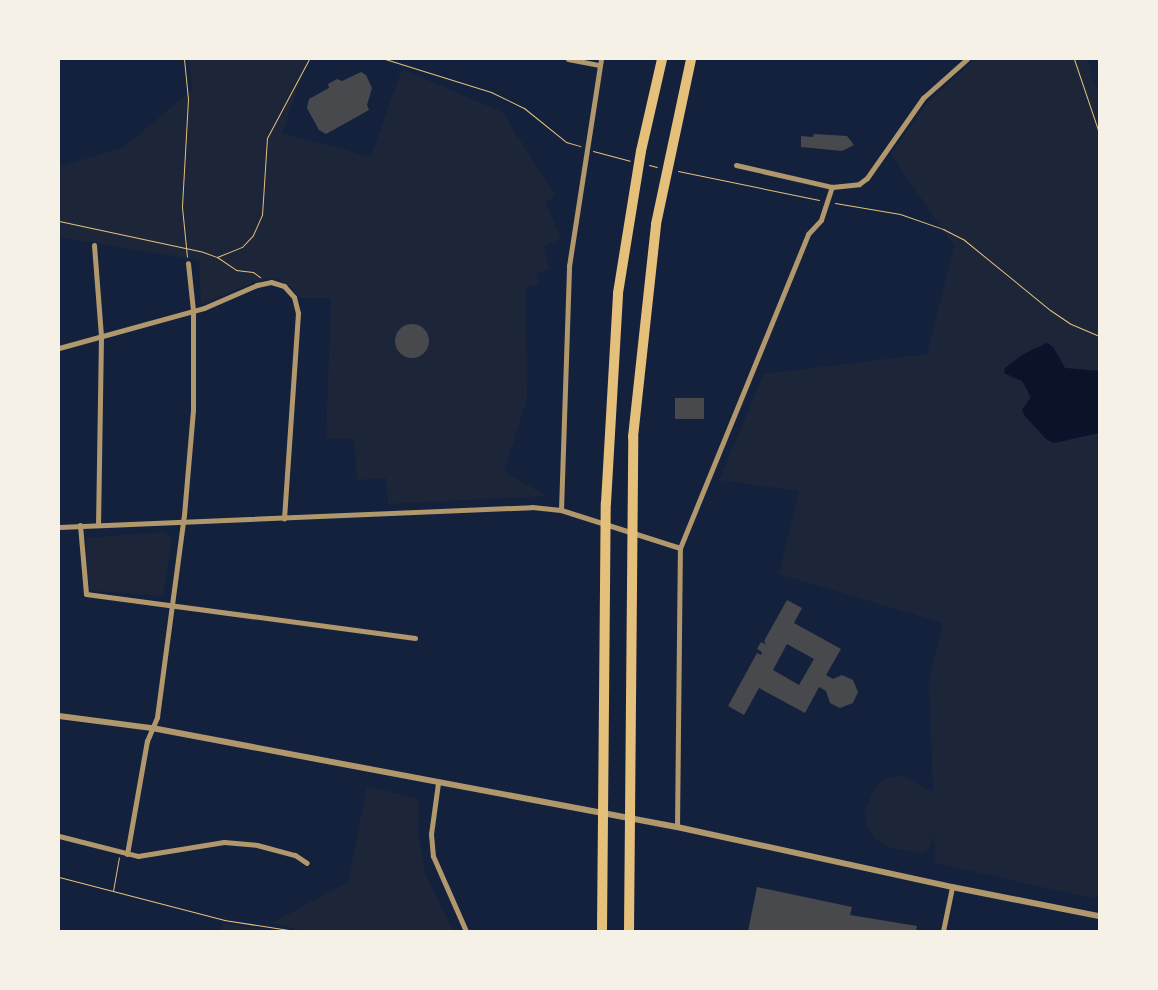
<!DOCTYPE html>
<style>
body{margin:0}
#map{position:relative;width:1158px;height:990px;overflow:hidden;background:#14213d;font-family:Lato,sans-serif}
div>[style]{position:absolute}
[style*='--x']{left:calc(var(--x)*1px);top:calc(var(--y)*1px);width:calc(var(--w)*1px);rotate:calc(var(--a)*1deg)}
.green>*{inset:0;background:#1d2539}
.water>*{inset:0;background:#0b132b}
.building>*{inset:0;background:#48494c;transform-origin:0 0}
.round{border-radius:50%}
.path>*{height:1px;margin:-0.5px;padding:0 0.5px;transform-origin:0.5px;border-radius:0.5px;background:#e5c07b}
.minor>*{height:5px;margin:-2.5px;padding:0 2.5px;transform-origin:2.5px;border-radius:2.5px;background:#b1986c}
.tertiary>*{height:6px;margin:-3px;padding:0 3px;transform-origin:3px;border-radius:3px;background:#b1986c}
.motorway>*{height:10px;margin:-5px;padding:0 5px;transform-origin:5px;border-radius:5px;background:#e5c07b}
span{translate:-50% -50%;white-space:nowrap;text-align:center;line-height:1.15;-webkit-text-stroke:4.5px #f6f1e7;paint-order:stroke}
.frame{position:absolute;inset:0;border:60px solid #f6f1e7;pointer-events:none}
</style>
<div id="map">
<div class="green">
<i style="clip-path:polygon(189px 59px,308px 59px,282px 133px,371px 157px,402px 69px,502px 112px,556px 196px,545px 202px,561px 238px,544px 247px,550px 269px,537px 273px,539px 284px,526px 288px,527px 399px,504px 471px,546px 496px,388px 504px,386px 478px,357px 480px,354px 439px,326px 439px,331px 298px,300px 298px,291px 287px,275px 278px,254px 282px,201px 305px,199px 260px,59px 237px,59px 167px,124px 147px,192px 90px)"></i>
<i style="clip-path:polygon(975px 59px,1088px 59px,1092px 79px,1099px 90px,1099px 371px,1065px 368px,1053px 347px,1036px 347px,1022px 355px,1008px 377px,1022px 381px,1027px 387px,1030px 403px,1022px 411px,1046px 439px,1054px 443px,1099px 433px,1099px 894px,1091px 898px,935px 863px,934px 835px,928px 851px,923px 854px,887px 847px,875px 839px,866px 825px,865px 809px,877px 785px,887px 778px,901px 775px,933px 792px,929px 682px,943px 623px,779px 574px,799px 491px,719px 480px,764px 374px,927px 354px,954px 246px,891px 154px,926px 104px)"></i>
<i style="clip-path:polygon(164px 532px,172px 539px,163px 596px,93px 591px,87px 587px,86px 538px)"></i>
<i style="clip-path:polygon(367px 786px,419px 799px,418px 832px,425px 873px,453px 931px,305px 931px,272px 923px,348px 882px)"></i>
<i style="clip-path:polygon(223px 923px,274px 931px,221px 931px)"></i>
</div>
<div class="water">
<i style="clip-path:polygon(1047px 343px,1053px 347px,1065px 368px,1099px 371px,1099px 433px,1054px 443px,1046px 439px,1025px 416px,1022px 410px,1031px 397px,1022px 381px,1004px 373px,1005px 368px,1022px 355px)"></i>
</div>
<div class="building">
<i style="clip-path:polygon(361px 72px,366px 75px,372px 88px,367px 105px,369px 110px,326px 134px,319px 130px,307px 108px,309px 99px,329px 88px,328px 84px,337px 79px,342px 81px)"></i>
<i style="clip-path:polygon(814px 134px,847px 136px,854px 145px,842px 151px,801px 147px,801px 136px,813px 137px)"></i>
<i class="round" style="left:395px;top:324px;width:34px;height:34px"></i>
<i style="left:675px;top:398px;width:29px;height:21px"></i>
<i style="clip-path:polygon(evenodd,787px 600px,802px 608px,794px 623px,841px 649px,826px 675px,833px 679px,842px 675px,853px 680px,858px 692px,853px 703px,840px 708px,830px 703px,826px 691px,819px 687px,805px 713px,759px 688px,744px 715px,728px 706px,757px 653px,761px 655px,762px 652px,757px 649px,761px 642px,766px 645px,764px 641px,787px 600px,787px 644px,814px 659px,799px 685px,773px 670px,787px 644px)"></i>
<i style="clip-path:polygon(757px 887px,852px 907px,850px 915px,917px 926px,916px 931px,748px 931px)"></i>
</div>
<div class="path">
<i style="--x:184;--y:59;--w:40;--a:84.3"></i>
<i style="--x:188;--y:99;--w:108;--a:93.2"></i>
<i style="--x:182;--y:207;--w:50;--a:84.3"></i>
<i style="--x:385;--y:59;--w:111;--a:17.3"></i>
<i style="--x:491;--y:92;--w:37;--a:26"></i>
<i style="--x:524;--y:108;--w:54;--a:39"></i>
<i style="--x:566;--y:142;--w:15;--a:16"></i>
<i style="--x:1074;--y:59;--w:78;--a:71.3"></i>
<i style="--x:593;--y:151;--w:38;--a:15"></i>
<i style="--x:649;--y:165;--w:8;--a:14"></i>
<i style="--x:678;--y:171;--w:144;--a:11.6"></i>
<i style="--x:835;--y:203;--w:66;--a:9.6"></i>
<i style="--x:900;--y:214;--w:46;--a:19.2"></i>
<i style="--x:943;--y:229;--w:22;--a:27"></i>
<i style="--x:963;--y:239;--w:112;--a:39.2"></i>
<i style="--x:1050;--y:310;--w:25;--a:34"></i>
<i style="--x:1071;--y:324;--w:30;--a:23"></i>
<i style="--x:59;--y:221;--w:147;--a:12.1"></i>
<i style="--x:203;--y:252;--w:15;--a:20"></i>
<i style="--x:217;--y:257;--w:23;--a:34"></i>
<i style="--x:236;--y:270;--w:17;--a:7"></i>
<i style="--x:253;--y:272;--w:9;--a:36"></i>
<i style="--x:217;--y:257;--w:27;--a:-22"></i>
<i style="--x:242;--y:247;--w:16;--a:-47"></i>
<i style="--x:253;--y:235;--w:22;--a:-66"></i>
<i style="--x:262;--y:215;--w:77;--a:-86.3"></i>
<i style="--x:267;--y:138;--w:89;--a:-62"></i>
<i style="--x:59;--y:877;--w:171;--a:14.6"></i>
<i style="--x:224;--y:920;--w:72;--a:8.8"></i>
<i style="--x:113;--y:891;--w:34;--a:-80"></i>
</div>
<div class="minor">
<i style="--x:568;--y:59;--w:32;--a:11"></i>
<i style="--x:736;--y:165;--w:98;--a:12.9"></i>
<i style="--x:832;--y:187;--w:27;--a:-6"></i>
<i style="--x:859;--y:184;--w:10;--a:-37"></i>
<i style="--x:867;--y:178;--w:98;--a:-55"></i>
<i style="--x:923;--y:98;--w:59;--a:-41.6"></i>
<i style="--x:94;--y:245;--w:91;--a:85.6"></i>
<i style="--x:101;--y:336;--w:189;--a:90.9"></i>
<i style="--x:59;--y:348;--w:150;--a:-15.4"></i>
<i style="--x:204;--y:308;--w:58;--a:-23.5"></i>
<i style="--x:257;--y:285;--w:14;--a:-12"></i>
<i style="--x:271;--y:282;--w:14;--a:17"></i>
<i style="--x:284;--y:286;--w:15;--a:48"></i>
<i style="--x:294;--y:297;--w:16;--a:76"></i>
<i style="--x:298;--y:313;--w:206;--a:93.9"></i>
<i style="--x:561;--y:510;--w:244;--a:-88.1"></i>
<i style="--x:569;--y:266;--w:209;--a:-81.2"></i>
<i style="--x:80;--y:525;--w:69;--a:85"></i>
<i style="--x:86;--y:594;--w:332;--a:7.6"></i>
<i style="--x:59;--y:527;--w:473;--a:-2.4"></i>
<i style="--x:532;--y:507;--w:29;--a:6"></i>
<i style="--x:561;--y:510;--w:125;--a:17.7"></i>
<i style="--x:438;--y:783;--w:51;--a:97.8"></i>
<i style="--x:431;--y:834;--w:22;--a:85"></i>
<i style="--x:433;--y:856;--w:82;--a:66.3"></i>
<i style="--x:677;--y:827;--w:279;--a:-89.4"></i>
<i style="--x:680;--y:548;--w:339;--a:-67.8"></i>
<i style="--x:808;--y:234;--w:19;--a:-47"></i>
<i style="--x:821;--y:220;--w:35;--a:-72"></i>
<i style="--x:59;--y:836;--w:81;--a:14.2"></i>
<i style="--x:138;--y:856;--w:87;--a:-9.2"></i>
<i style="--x:224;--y:842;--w:33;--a:5"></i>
<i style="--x:257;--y:845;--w:39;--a:15"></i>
<i style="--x:295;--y:855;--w:14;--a:34"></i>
<i style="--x:127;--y:854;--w:115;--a:-80"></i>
<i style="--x:147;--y:741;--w:26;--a:-67"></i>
<i style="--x:157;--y:717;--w:204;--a:-82.4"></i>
<i style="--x:184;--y:515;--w:106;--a:-85.1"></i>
<i style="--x:193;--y:409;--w:99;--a:-90"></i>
<i style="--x:193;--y:310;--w:47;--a:-96.1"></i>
<i style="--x:943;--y:931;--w:45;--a:-78.4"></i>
</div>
<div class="tertiary">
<i style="--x:59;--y:716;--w:94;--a:7.4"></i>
<i style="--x:152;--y:728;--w:534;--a:10.68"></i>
<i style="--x:677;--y:827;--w:281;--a:12.3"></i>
<i style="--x:952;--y:887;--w:150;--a:11.2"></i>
</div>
<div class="motorway">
<i style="--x:602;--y:931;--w:428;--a:-89.5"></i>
<i style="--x:606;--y:503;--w:210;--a:-86.7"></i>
<i style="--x:618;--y:293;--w:144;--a:-80.8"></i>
<i style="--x:641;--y:151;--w:94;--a:-77.1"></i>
<i style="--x:629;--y:931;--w:494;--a:-89.5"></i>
<i style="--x:633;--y:437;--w:214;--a:-83.8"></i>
<i style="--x:656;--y:224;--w:169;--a:-78"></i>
</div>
<div class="frame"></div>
</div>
